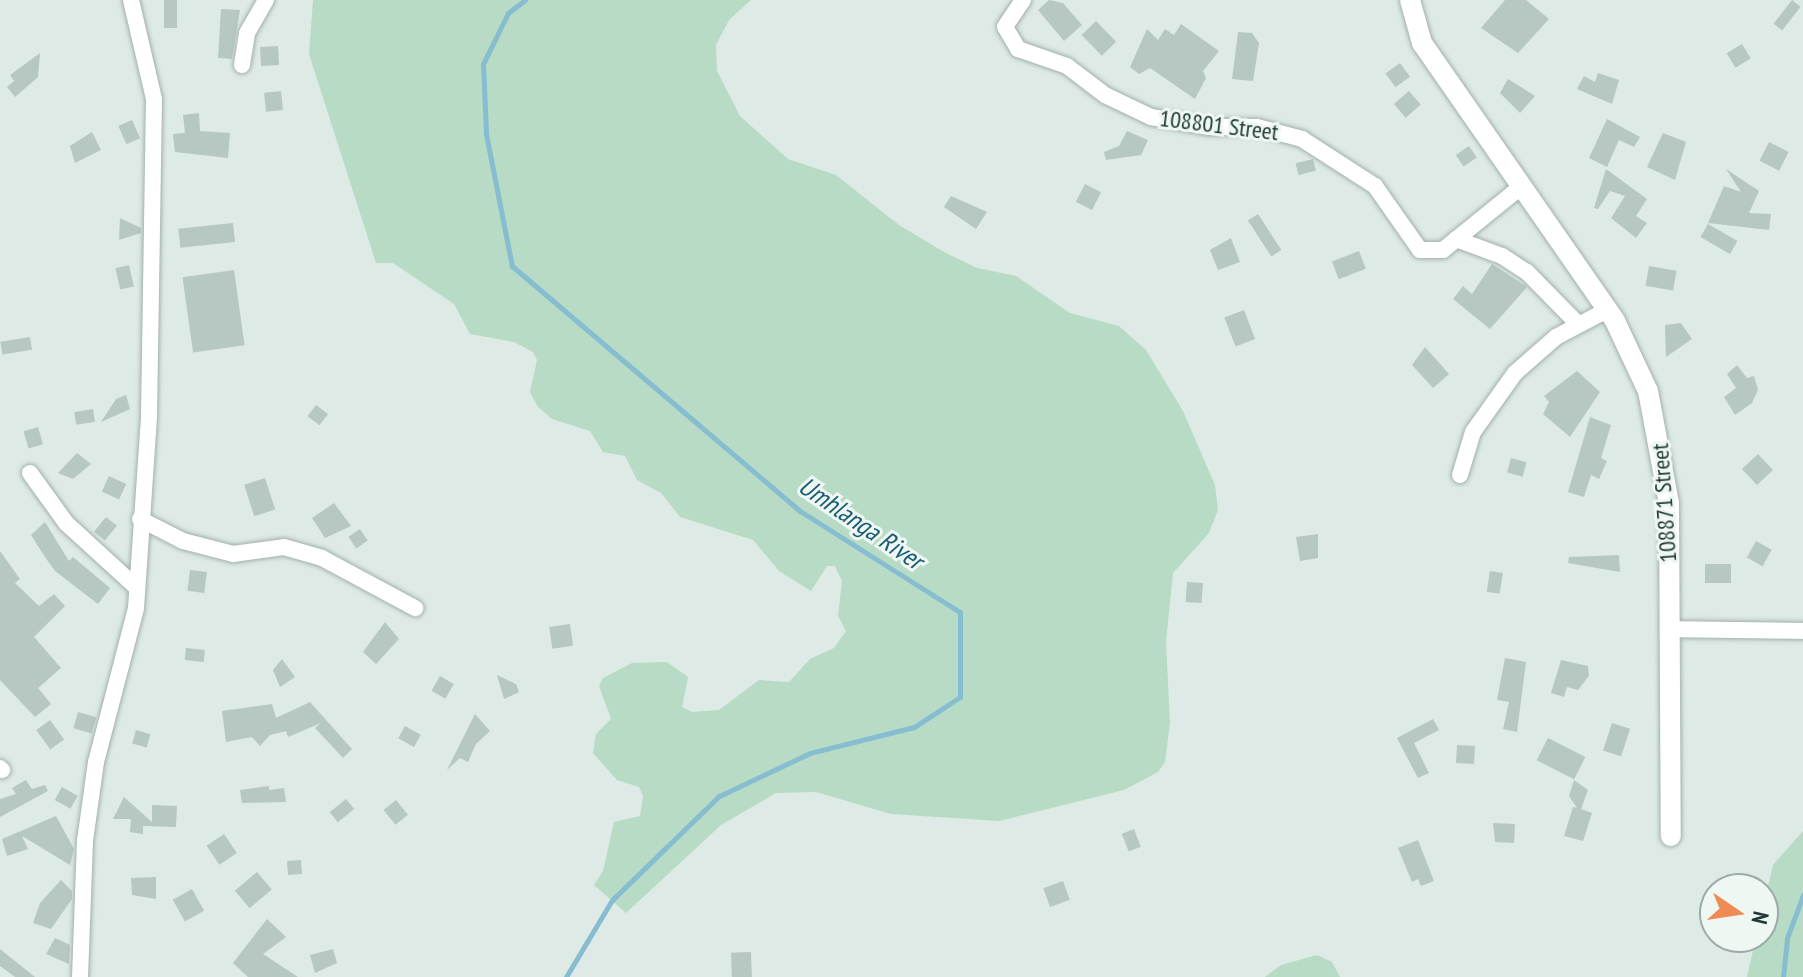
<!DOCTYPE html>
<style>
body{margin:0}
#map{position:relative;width:1803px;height:977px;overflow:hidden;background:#deeae6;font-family:"PT Sans Narrow",sans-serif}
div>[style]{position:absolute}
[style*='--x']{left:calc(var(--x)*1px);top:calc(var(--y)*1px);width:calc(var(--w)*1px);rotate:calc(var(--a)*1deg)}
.green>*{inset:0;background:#b7dbc4}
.stream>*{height:5px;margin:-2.5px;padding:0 2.5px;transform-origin:2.5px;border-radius:2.5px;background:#86bdd0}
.building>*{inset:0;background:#b7c7c2;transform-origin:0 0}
.roads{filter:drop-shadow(0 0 2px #a1b1ad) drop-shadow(0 0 2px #a1b1ad)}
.minor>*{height:16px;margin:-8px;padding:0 8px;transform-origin:8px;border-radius:8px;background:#fff}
.tertiary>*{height:20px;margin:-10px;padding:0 10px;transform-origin:10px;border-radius:10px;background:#fff}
span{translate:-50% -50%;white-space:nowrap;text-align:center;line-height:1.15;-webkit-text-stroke:6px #eff7f3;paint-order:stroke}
.street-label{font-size:24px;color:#203935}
.water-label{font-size:26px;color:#1b5d74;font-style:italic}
.north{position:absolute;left:1699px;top:873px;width:80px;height:80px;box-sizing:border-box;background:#eff7f3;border:2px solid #9caba7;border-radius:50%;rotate:103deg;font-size:22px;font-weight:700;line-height:32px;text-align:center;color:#203935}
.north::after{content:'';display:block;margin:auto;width:28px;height:36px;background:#f18b55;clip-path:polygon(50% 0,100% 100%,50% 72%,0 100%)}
</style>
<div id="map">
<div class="green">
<i style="clip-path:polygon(313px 0,751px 0,729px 20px,716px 45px,717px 71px,740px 116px,788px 159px,836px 175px,899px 225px,944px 252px,977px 268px,1016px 276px,1070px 313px,1119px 326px,1146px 350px,1183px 411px,1215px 485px,1218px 510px,1209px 533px,1173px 573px,1166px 642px,1170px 723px,1165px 762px,1158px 772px,1124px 790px,999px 821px,891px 814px,816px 792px,776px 793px,721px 825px,626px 913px,594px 885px,603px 871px,614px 822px,640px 816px,643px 796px,639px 787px,617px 780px,593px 753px,596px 734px,611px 719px,599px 686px,603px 678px,632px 663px,667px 662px,688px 677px,682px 707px,692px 712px,719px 710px,759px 680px,789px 682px,810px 659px,834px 648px,846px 631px,838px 616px,842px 581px,835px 566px,827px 566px,811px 591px,779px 571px,753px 540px,680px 517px,661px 493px,637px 480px,625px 456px,603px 452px,590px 431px,552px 419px,538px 407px,530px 392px,537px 360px,533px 352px,514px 342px,470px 334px,454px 304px,393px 263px,376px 263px,309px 54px)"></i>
<i style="clip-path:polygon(1803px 831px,1803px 977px,1747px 977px,1756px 937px,1763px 937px,1763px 908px,1773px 865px)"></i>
<i style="clip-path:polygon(1317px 955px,1332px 962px,1340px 977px,1265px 977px,1281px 965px)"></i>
</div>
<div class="stream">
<i style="--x:525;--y:0;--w:21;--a:143"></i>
<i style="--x:508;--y:13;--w:57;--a:116.1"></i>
<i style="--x:483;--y:64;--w:70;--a:87.5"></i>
<i style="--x:486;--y:134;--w:135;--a:78.9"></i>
<i style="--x:512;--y:266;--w:378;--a:40.4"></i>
<i style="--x:800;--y:511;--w:189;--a:32.3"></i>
<i style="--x:960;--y:612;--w:85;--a:90"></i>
<i style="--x:960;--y:697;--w:55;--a:146.9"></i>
<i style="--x:914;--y:727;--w:107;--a:166"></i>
<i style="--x:810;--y:753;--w:101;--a:154.7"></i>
<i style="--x:719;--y:796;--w:149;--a:135.8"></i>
<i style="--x:612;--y:900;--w:90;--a:120.9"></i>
<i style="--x:1783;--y:977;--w:39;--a:-84"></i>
<i style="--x:1787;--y:938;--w:46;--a:-69.6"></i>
</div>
<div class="building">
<i style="left:164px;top:0;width:13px;height:28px"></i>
<i style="clip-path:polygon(1049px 0,1063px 3px,1082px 25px,1064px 41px,1038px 10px)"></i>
<i style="clip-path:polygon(1505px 0,1526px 0,1549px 19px,1518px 53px,1481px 28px)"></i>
<i style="left:1792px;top:0;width:11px;height:30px;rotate:38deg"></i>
<i style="clip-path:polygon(221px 9px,240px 10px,232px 59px,218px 58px)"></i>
<i style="left:1096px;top:21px;width:29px;height:20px;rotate:46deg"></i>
<i style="clip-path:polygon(1181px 24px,1219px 51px,1203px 71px,1206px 78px,1195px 99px,1150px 68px,1139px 74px,1130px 67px,1147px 29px,1158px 40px,1165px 29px,1174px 35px)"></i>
<i style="clip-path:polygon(1238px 32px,1252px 33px,1259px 43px,1253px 81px,1232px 79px)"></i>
<i style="left:1742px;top:44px;width:17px;height:18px;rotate:59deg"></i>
<i style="left:278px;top:46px;width:19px;height:18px;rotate:87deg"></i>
<i style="clip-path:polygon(40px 53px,38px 77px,15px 97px,7px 87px,14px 81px,10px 75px)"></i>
<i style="left:1400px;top:63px;width:17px;height:18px;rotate:54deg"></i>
<i style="clip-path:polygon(1598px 73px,1619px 80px,1612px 104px,1577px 89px,1584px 76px,1595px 82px)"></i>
<i style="clip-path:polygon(1508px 79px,1535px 96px,1520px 113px,1500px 93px)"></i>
<i style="left:281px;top:91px;width:19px;height:17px;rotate:84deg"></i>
<i style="left:1409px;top:91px;width:18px;height:20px;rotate:49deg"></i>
<i style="clip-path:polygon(199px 113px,200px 131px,230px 133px,228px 158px,175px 152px,173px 134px,185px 133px,183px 115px)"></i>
<i style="clip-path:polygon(1607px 119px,1640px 137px,1634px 147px,1619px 140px,1607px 167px,1589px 158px)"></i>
<i style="left:132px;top:120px;width:20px;height:15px;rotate:66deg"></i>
<i style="clip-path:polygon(1127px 131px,1148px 140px,1141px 155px,1106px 160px,1104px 152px,1119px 146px)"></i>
<i style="clip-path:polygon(92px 132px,101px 150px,75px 163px,70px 146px)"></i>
<i style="clip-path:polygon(1663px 133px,1686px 142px,1675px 180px,1647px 167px)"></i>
<i style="left:1769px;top:142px;width:22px;height:21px;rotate:27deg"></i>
<i style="left:1469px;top:146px;width:14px;height:16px;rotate:56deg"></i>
<i style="left:1313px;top:159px;width:12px;height:18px;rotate:76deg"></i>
<i style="clip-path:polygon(1606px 169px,1647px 199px,1636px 216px,1647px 223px,1636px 238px,1611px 218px,1625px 196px,1610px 191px,1598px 209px,1594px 208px)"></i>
<i style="clip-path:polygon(1726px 169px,1759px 191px,1749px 213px,1771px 214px,1769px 230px,1708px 223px,1724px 186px,1741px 192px)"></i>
<i style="left:1085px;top:184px;width:18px;height:20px;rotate:27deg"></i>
<i style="clip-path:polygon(951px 196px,987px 212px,976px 229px,944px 207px)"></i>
<i style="left:1258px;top:214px;width:43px;height:12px;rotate:57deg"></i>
<i style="clip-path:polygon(120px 218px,141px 228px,141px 233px,119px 240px)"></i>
<i style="left:233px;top:223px;width:19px;height:55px;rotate:84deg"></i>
<i style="left:1708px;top:224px;width:34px;height:15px;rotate:30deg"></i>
<i style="clip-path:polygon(1231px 238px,1240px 262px,1218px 270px,1210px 250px)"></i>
<i style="left:1359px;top:251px;width:19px;height:29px;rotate:69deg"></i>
<i style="clip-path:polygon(1492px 264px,1527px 287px,1490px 329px,1453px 299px,1463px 286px,1472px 294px)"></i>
<i style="left:129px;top:265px;width:22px;height:14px;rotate:77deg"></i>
<i style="left:1649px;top:266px;width:28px;height:20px;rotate:10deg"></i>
<i style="left:234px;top:270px;width:76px;height:52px;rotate:82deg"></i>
<i style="left:1244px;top:310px;width:31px;height:21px;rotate:69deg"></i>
<i style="clip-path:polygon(1681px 323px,1692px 339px,1666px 357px,1665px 325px)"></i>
<i style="left:30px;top:337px;width:13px;height:30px;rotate:81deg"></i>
<i style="clip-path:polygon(1425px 347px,1449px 374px,1433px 388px,1412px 365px)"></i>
<i style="clip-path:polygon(1737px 365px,1747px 378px,1754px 376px,1758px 390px,1752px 403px,1735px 415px,1724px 397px,1736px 388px,1727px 374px)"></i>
<i style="clip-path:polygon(1577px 371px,1600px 392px,1570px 437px,1543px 414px,1549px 402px,1544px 396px)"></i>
<i style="clip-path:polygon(126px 395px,130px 409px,101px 422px,116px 399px)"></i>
<i style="left:316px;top:405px;width:15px;height:14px;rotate:37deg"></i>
<i style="left:93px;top:409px;width:13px;height:19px;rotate:81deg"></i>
<i style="clip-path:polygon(1590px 417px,1611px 425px,1601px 458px,1607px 461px,1599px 479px,1591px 475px,1584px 497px,1568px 492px)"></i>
<i style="left:38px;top:427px;width:18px;height:15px;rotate:74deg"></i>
<i style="clip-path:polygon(77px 453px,91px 464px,73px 479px,58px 473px)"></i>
<i style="left:1758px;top:454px;width:22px;height:22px;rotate:47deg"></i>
<i style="left:1511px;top:458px;width:16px;height:15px;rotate:15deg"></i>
<i style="left:109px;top:476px;width:19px;height:17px;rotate:25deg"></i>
<i style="left:265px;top:478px;width:33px;height:22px;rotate:72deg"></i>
<i style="clip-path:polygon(334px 503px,351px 526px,325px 538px,312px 518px)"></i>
<i style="left:106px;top:517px;width:14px;height:19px;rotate:39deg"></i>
<i style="clip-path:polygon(45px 522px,69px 561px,73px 557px,110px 588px,98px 604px,55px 571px,45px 557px,31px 535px)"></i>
<i style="left:360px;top:529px;width:14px;height:14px;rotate:56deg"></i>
<i style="clip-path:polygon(1318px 534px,1318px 558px,1300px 561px,1296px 537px)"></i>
<i style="left:1756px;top:541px;width:18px;height:19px;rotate:29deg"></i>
<i style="clip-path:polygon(0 551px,20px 579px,15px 583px,39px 606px,54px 594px,65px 606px,34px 637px,61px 668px,38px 688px,51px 704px,35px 717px,0 680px)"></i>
<i style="clip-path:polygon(1619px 555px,1620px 572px,1568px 563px,1569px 557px)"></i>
<i style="left:1705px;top:564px;width:26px;height:19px"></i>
<i style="left:190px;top:570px;width:17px;height:21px;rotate:7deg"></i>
<i style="left:1490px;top:571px;width:13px;height:21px;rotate:9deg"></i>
<i style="left:1187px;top:582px;width:16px;height:20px;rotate:4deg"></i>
<i style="clip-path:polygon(385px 622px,399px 639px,376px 664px,363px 652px)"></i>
<i style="left:570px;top:624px;width:22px;height:21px;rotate:82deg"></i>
<i style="left:186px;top:648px;width:19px;height:12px;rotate:6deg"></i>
<i style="clip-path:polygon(1505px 658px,1526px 662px,1517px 732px,1503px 729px,1509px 702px,1497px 700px)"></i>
<i style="clip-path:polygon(282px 659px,295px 677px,280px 687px,273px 670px)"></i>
<i style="clip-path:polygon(1561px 660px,1588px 666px,1589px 676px,1578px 690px,1567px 687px,1564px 697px,1551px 693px)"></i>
<i style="clip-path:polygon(497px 675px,516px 684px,519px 692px,504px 699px)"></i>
<i style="left:440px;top:676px;width:16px;height:17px;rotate:30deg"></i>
<i style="clip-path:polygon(310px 702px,352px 749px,343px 758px,315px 728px,321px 723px,288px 737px,286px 731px,270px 735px,260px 746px,252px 737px,226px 742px,222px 711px,272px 704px,276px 718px)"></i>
<i style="left:78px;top:712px;width:19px;height:17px;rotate:16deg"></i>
<i style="clip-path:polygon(475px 714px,490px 731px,476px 744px,468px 762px,460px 758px,447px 770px)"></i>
<i style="clip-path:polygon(1433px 719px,1439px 730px,1414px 743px,1429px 773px,1418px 778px,1397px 738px)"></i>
<i style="left:50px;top:720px;width:24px;height:17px;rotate:54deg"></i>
<i style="left:1612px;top:723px;width:19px;height:29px;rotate:18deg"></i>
<i style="left:405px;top:726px;width:18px;height:14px;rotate:29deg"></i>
<i style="left:136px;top:730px;width:15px;height:14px;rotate:16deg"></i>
<i style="left:1548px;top:738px;width:42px;height:25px;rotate:27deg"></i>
<i style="left:1457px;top:745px;width:18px;height:18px;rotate:3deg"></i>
<i style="clip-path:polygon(26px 780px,32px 789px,45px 785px,48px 791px,0 817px,0 799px,16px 794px,12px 788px)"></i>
<i style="clip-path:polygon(1574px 780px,1588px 790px,1581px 809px,1592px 813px,1583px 841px,1564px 836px,1573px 807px,1577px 808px,1569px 796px)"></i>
<i style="clip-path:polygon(269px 786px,269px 790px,284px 788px,286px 802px,242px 803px,240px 790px)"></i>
<i style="left:62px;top:787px;width:18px;height:15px;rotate:29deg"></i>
<i style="clip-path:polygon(124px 797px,152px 822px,152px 805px,177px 806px,176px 827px,143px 826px,143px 834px,130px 832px,131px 819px,113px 819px)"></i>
<i style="left:346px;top:799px;width:13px;height:21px;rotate:51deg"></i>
<i style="left:396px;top:800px;width:19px;height:16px;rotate:51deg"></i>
<i style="clip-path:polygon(56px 816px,74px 849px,70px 865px,22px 836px,28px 849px,7px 856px,2px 839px)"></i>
<i style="clip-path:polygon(1493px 823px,1515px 824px,1514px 843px,1495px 842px)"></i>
<i style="left:1134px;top:829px;width:19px;height:13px;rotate:69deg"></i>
<i style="left:224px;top:834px;width:23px;height:21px;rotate:56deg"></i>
<i style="clip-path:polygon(1418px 840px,1434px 881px,1421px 886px,1418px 879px,1412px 882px,1398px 848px)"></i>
<i style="left:301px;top:860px;width:14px;height:14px;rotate:86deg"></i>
<i style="left:257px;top:872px;width:23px;height:29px;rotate:50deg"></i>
<i style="clip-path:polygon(156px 877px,156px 899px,132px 895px,131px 878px)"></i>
<i style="clip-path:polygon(61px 880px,72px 891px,72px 899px,51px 929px,33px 923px,40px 903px)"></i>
<i style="left:1063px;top:881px;width:20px;height:21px;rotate:70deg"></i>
<i style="left:192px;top:889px;width:25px;height:22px;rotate:61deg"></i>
<i style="clip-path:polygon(267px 919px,286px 937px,263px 954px,298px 977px,248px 977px,233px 963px)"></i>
<i style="clip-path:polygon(55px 938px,70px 945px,69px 964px,46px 954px)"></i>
<i style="clip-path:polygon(0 949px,35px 977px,15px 977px,0 966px)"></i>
<i style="clip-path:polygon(333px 949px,337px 963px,315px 973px,310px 955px)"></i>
<i style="left:751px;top:952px;width:25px;height:20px;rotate:88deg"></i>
</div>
<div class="roads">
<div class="minor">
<i style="--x:1023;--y:0;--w:32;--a:124"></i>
<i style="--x:1005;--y:27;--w:26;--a:59"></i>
<i style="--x:1018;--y:49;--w:52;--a:19.1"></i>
<i style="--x:1067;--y:66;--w:48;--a:37.3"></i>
<i style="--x:1105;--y:95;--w:51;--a:25.6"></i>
<i style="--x:1151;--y:117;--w:60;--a:9.6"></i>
<i style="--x:1210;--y:127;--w:47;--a:0"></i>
<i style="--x:1257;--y:127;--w:47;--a:14.9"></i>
<i style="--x:1302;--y:139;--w:87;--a:32.8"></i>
<i style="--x:1375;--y:186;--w:78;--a:54.9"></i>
<i style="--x:1420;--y:250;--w:23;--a:0"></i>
<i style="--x:1443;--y:250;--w:102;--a:-39"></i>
<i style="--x:242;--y:65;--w:32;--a:-81"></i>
<i style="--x:247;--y:33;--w:38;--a:-60"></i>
<i style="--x:1456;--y:239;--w:49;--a:20.3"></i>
<i style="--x:1502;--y:256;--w:30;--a:33"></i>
<i style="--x:1527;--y:272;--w:71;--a:45.6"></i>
<i style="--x:30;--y:473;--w:62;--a:54.2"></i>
<i style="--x:66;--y:523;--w:95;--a:42.4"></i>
<i style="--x:1460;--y:475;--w:45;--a:-73.2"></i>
<i style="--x:1473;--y:432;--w:72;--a:-54.6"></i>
<i style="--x:1515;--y:373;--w:55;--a:-41.3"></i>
<i style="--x:1556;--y:337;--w:58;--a:-27.9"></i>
<i style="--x:140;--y:519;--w:48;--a:27.1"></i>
<i style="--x:183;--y:541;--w:52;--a:14.6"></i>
<i style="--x:233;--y:554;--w:51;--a:-7.8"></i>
<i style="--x:284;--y:547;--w:40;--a:16"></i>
<i style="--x:322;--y:558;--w:106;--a:28.3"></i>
<i style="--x:1668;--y:629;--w:135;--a:0.8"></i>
<i style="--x:0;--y:768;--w:3;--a:45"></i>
<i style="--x:80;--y:977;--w:136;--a:-87.9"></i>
<i style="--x:85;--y:841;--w:80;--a:-82.1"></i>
<i style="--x:96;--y:762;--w:159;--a:-75.4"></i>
<i style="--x:136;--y:608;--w:191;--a:-86.1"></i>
<i style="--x:149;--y:417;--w:318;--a:-89.1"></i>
<i style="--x:154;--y:99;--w:102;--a:-103.1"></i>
</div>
<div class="tertiary">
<i style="--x:1410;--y:0;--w:45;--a:74.4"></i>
<i style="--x:1422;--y:43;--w:338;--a:55.2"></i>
<i style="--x:1615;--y:321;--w:77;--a:64.8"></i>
<i style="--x:1648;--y:391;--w:114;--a:79.4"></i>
<i style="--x:1669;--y:503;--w:333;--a:89.7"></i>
</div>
</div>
<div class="street-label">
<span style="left:1219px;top:125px;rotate:7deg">108801 Street</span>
<span style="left:1664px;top:503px;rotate:-94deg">108871 Street</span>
</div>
<div class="water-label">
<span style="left:861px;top:523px;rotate:34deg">Umhlanga River</span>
</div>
<div class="north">N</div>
</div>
